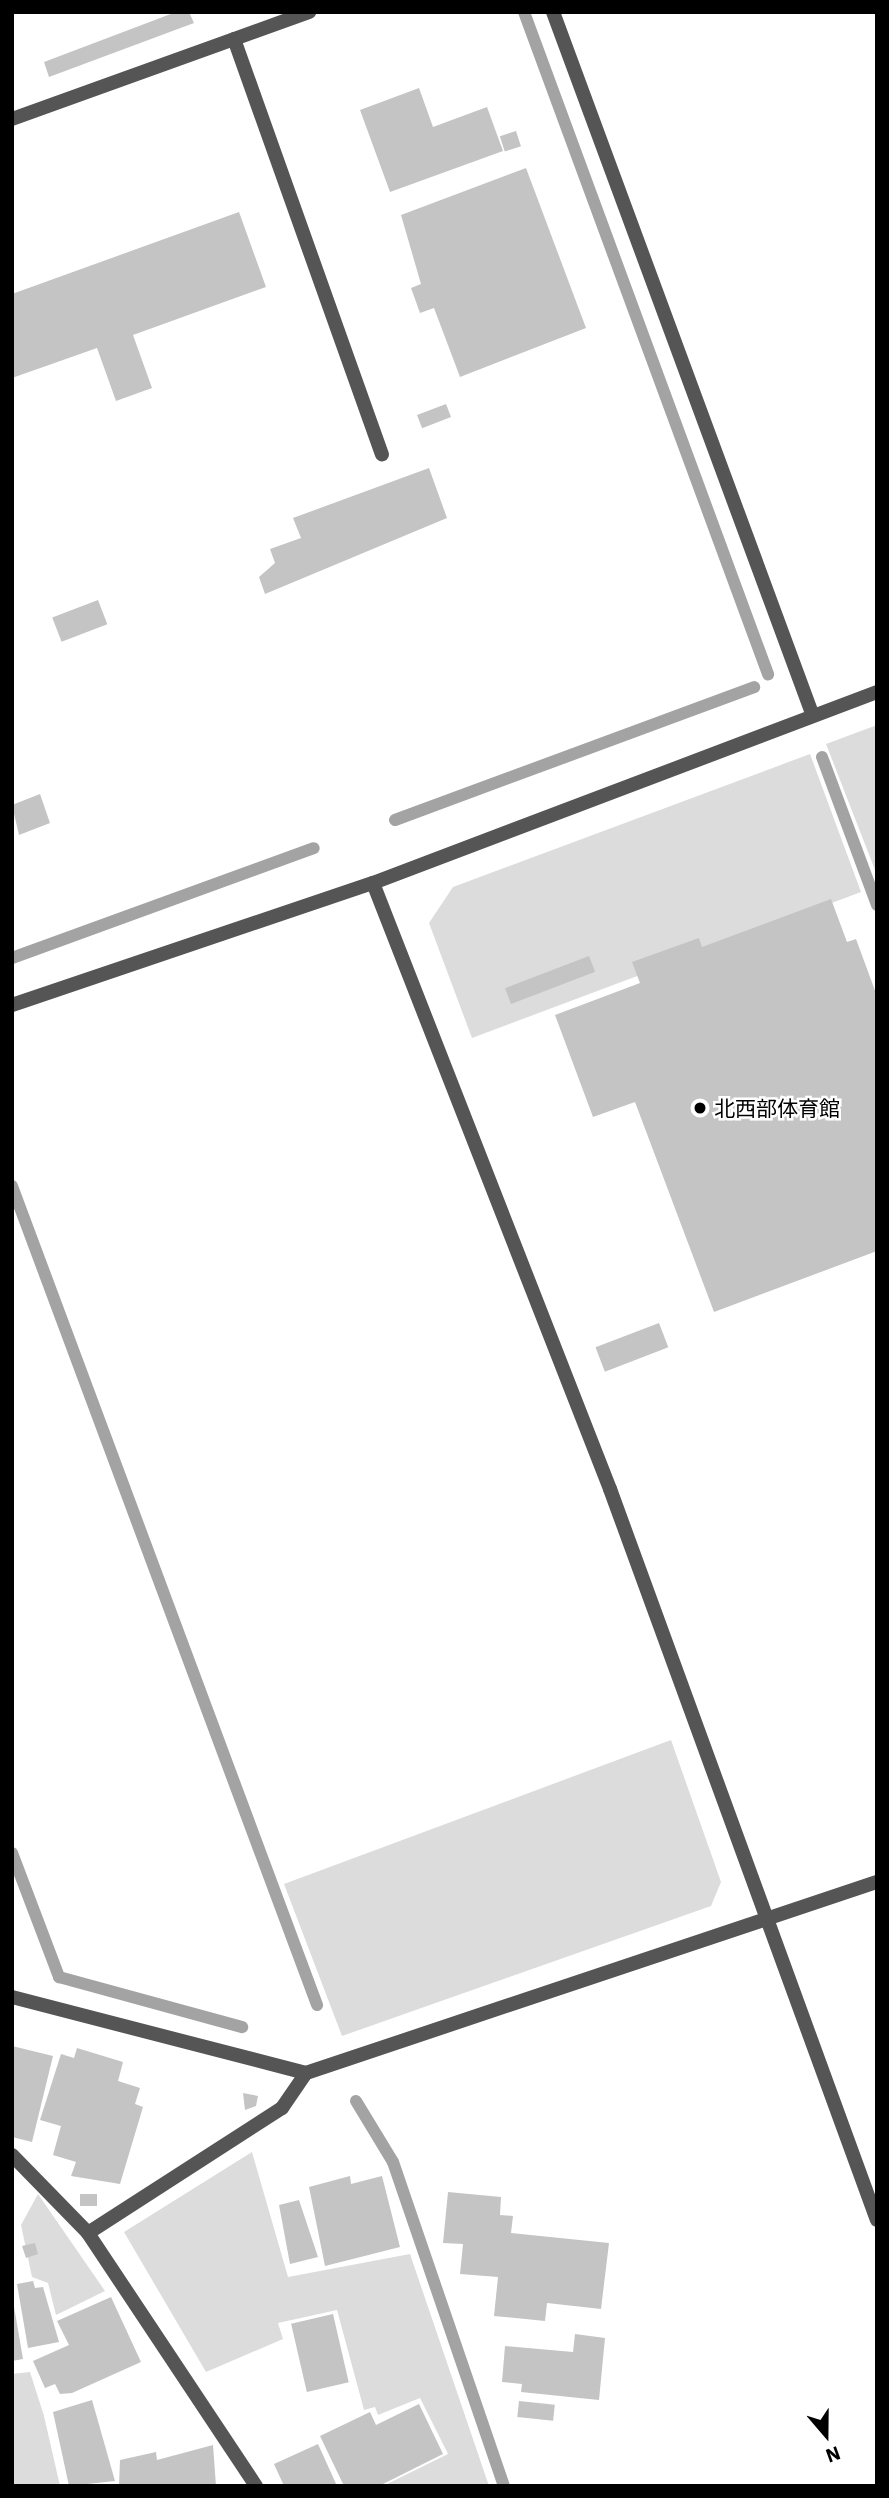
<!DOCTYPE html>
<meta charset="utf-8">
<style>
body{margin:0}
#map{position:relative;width:889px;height:2498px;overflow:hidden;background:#fff;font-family:"IBM Plex Sans","Noto Sans JP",sans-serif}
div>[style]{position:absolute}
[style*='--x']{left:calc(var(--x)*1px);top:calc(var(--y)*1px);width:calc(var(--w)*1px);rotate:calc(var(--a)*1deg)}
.green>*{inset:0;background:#dcdcdc}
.stream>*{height:12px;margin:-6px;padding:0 6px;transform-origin:6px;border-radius:6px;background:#a3a3a3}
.building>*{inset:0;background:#c4c4c4;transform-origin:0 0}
.service>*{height:14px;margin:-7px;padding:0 7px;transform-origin:7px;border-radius:7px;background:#555}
.minor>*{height:14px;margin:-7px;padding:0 7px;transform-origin:7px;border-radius:7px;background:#555}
.tertiary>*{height:14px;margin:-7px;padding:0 7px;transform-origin:7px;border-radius:7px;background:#555}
.dots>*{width:19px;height:19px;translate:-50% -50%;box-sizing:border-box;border:4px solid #fff;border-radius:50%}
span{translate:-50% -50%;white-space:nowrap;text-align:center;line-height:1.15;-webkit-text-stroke:5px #fff;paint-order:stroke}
.poi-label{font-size:21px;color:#000}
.left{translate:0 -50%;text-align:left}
.frame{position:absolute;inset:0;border:14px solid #000;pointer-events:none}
.north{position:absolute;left:791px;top:2400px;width:70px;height:70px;-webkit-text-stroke:5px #fff;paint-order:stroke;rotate:160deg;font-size:19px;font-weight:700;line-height:28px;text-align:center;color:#000}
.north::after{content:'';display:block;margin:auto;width:24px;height:32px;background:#000;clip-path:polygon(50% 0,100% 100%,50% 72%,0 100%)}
</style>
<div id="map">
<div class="green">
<i style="clip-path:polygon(877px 725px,877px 875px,826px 744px)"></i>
<i style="clip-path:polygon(810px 754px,861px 892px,472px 1038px,429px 923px,453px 887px)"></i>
<i style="clip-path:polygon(671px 1740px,721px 1882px,711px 1906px,342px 2036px,284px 1884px)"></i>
<i style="clip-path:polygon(252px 2152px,288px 2277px,410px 2254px,489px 2486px,383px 2486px,448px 2454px,420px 2398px,378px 2415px,375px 2407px,364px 2410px,337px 2310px,278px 2323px,283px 2339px,206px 2372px,124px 2232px)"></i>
<i style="clip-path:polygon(38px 2194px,105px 2291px,56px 2315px,48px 2283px,32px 2277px,21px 2225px)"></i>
<i style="clip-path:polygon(30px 2372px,44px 2416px,60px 2486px,12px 2486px,12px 2374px)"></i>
</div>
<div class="stream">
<i style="--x:524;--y:12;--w:706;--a:69.77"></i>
<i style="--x:822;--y:757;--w:158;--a:69.6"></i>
<i style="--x:395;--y:820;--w:383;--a:-20.3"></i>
<i style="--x:12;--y:958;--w:321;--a:-20"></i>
<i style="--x:12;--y:1186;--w:874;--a:69.57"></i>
<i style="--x:12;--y:1853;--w:133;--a:69.2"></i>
<i style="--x:59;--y:1977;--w:190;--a:15.3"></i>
<i style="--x:356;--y:2101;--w:71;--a:58.8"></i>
<i style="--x:393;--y:2162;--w:342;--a:71.1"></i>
</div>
<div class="building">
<i style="clip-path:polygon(176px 12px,189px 12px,194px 23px,49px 77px,44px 62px)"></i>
<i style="clip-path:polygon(419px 88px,433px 127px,487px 107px,503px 151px,390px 192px,360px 110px)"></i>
<i style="left:516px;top:131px;width:16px;height:17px;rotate:72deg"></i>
<i style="clip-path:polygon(526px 168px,586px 328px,460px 377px,434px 308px,420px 313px,411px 288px,421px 284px,401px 215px)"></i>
<i style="clip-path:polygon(239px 212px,266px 287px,133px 335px,152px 388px,116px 401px,97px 348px,12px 378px,12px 294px)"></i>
<i style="left:446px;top:404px;width:14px;height:31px;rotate:69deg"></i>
<i style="clip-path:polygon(429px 468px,447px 518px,265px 594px,259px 577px,275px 563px,270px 549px,301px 538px,293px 518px)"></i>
<i style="left:98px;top:600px;width:26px;height:49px;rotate:69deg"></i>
<i style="clip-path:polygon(40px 794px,50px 823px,19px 835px,12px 805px)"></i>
<i style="clip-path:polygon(831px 899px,847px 942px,856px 939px,877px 996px,877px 1251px,714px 1312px,635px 1102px,593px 1117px,555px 1015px,640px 983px,632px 962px,699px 938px,702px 947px)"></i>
<i style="left:589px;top:956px;width:17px;height:90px;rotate:69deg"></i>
<i style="left:659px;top:1323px;width:26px;height:68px;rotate:69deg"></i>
<i style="clip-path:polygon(12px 2046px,53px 2056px,32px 2142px,12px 2137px)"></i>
<i style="clip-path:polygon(77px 2048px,123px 2062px,118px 2081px,140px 2088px,135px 2104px,143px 2107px,120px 2184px,71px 2176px,76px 2162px,53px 2155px,61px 2126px,40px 2120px,61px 2054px,74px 2058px)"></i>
<i style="clip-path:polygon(243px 2093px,258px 2096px,256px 2106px,245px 2110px)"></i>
<i style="clip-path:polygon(350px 2176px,351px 2184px,382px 2176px,400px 2247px,325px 2266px,309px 2187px)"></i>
<i style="clip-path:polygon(448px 2192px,501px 2197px,500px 2215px,513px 2216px,511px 2233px,609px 2243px,601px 2309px,547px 2303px,545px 2321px,494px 2316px,498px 2277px,460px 2274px,463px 2244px,443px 2243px)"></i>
<i style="left:80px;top:2194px;width:17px;height:12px"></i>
<i style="clip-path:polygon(299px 2200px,318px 2257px,290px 2264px,279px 2205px)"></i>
<i style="clip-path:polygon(35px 2243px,38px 2254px,26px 2258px,22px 2246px)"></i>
<i style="clip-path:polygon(33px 2281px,35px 2288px,43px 2287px,59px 2342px,28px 2348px,17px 2284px)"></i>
<i style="clip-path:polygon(12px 2295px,23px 2359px,12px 2361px)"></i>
<i style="clip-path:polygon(111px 2297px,141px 2362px,72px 2393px,60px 2394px,55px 2384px,45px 2388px,33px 2361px,69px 2345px,57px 2321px)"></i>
<i style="left:333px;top:2314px;width:70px;height:43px;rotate:77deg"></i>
<i style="clip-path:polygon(575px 2334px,605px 2338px,599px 2400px,521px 2392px,522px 2384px,502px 2382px,505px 2346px,573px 2352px)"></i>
<i style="clip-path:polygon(92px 2400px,115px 2481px,69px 2486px,53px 2412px)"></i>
<i style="left:519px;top:2401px;width:36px;height:16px;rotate:6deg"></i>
<i style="clip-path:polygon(419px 2404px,443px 2454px,379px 2486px,344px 2486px,320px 2436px,370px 2412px,376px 2425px)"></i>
<i style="clip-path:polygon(318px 2444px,337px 2486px,284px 2486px,274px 2464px)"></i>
<i style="clip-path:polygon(213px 2445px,216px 2486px,119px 2486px,120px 2460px,156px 2452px,157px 2460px)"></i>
</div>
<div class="service">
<i style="--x:234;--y:39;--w:441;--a:70.4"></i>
<i style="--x:12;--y:119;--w:316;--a:-19.8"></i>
<i style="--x:12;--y:2155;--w:109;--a:45.7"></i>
<i style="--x:256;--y:2486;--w:304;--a:-123.6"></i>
<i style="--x:88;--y:2233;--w:231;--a:-32.8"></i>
<i style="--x:282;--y:2108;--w:42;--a:-55.6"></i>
</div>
<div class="minor">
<i style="--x:553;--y:12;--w:750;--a:69.73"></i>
<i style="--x:373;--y:883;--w:651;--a:68.64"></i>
<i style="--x:610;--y:1489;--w:778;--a:69.94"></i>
<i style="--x:12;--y:1997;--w:304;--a:14.5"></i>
<i style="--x:306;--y:2073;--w:602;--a:-18.5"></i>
</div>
<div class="tertiary">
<i style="--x:12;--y:1005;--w:381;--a:-18.7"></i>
<i style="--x:373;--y:883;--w:539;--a:-20.76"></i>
</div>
<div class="dots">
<i style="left:700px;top:1108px;background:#000"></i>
</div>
<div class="poi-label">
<span class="left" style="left:714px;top:1108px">北西部体育館</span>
</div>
<div class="frame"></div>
<div class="north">N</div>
</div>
